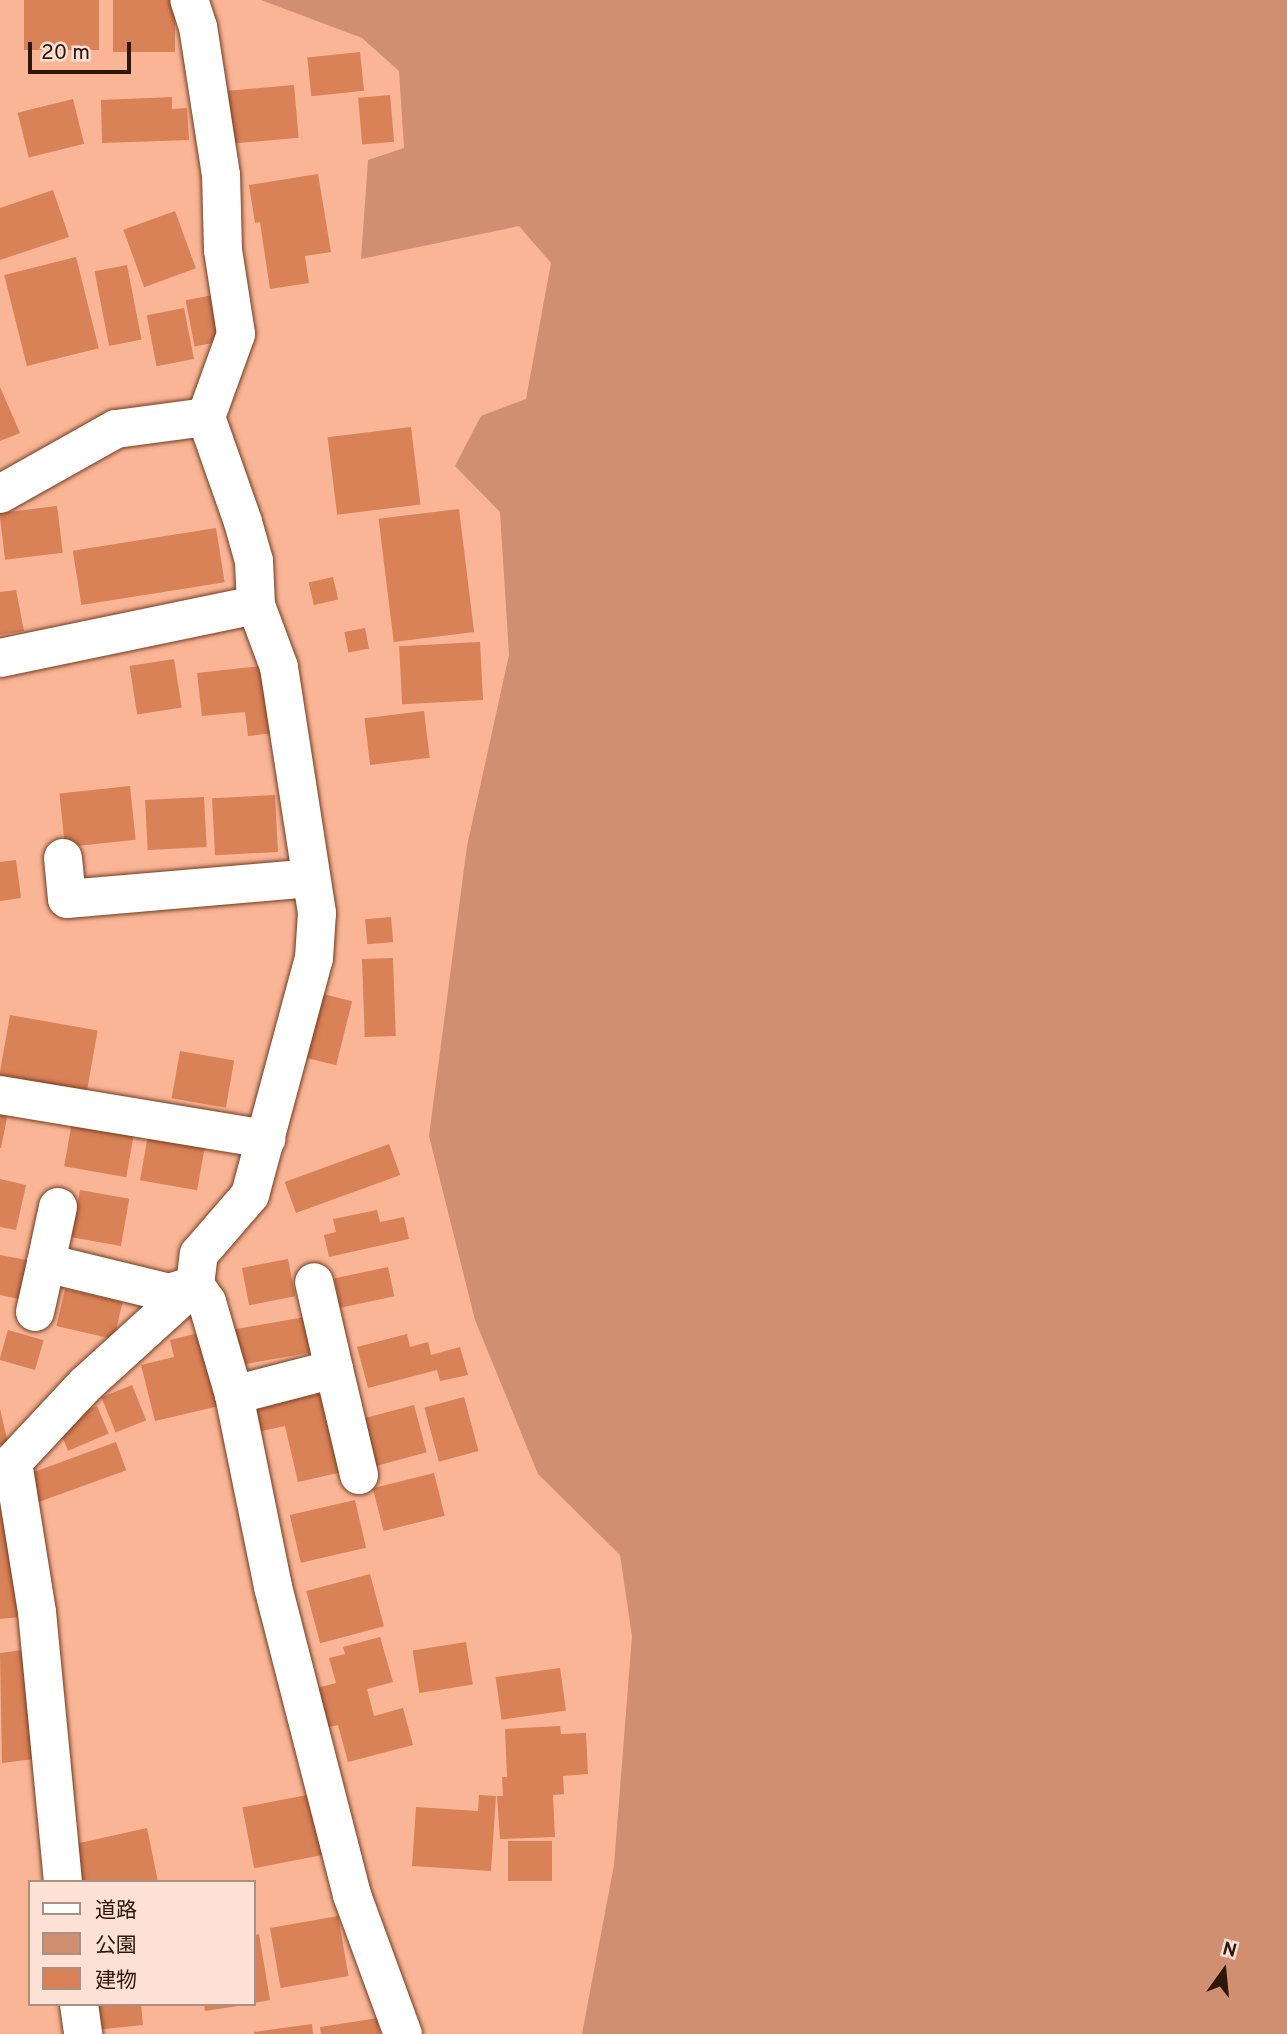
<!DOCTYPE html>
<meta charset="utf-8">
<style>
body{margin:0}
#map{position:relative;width:1287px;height:2034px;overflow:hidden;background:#f9b596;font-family:Overpass,"Noto Sans JP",sans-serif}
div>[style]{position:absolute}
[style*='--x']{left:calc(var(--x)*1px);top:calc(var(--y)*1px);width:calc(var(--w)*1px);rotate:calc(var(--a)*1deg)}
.green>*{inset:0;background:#d08f70}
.building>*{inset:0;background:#d98157;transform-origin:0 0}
.roads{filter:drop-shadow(0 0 2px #733b1e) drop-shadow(0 0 2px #733b1e)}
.minor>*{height:38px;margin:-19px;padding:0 19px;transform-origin:19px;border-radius:19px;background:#fff}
span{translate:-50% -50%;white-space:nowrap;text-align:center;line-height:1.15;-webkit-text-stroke:7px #fde1d4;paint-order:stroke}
.legend{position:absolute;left:28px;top:1880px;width:228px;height:126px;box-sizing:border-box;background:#fde1d4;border:2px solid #aa9083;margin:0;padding:9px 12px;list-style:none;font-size:21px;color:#2e160a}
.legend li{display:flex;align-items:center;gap:14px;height:35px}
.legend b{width:35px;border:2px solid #aa9083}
.north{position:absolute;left:1189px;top:1936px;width:70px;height:70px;-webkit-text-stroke:5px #fde1d4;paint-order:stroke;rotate:15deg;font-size:19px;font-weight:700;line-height:28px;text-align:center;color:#2e160a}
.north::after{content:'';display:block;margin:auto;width:24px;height:32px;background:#2e160a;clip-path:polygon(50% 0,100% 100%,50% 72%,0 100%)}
.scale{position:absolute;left:28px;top:42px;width:103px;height:32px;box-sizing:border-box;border:4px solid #2e160a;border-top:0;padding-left:9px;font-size:21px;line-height:24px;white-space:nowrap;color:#2e160a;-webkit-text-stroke:5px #fde1d4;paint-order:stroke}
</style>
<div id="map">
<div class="green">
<i style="clip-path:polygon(261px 0,1287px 0,1287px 2034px,582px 2034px,614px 1865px,632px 1636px,620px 1555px,538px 1474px,475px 1320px,429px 1136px,467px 846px,509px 655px,500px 512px,455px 466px,481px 416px,526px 399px,551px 263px,519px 226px,361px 259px,368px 160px,404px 148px,399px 71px,362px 38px)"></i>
</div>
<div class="building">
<i style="left:24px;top:0;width:75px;height:50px"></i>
<i style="left:113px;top:0;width:62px;height:52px"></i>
<i style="left:360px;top:52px;width:39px;height:53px;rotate:84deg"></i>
<i style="left:294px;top:85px;width:53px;height:66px;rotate:85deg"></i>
<i style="left:390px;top:95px;width:47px;height:32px;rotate:85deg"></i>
<i style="clip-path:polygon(172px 97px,172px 109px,187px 108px,189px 140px,102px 143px,101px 100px)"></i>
<i style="left:73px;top:99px;width:46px;height:57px;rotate:76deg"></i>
<i style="clip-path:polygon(318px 174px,331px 252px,305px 256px,309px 283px,270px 289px,260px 222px,255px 223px,249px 185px)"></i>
<i style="clip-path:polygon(53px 190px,69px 237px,0 260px,0 208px)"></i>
<i style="left:175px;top:211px;width:61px;height:55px;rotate:70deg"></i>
<i style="left:76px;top:257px;width:94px;height:74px;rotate:76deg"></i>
<i style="left:127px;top:265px;width:76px;height:33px;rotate:79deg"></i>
<i style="left:218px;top:294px;width:47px;height:33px;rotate:79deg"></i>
<i style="left:184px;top:308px;width:52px;height:38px;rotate:79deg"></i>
<i style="clip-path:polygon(0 387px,20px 433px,0 441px)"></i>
<i style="left:411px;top:427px;width:78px;height:84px;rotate:83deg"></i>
<i style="left:57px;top:506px;width:47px;height:58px;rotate:83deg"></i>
<i style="left:459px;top:509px;width:124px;height:81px;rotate:83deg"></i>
<i style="left:216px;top:528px;width:55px;height:145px;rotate:81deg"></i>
<i style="left:333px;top:577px;width:23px;height:25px;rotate:77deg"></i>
<i style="clip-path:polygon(16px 590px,24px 631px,0 635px,0 592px)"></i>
<i style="left:365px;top:628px;width:21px;height:21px;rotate:79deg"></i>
<i style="left:480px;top:642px;width:58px;height:81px;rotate:87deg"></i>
<i style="left:174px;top:659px;width:49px;height:45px;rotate:81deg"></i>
<i style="clip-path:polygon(269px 665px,276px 733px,248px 736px,245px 712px,202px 716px,197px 673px)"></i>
<i style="left:424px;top:711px;width:47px;height:60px;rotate:83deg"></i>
<i style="left:130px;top:786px;width:54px;height:71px;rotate:84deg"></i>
<i style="left:275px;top:795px;width:57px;height:63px;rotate:87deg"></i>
<i style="left:204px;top:797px;width:50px;height:59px;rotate:87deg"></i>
<i style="clip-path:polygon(16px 860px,21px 898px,0 901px,0 862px)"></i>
<i style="left:391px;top:917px;width:25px;height:26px;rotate:85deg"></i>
<i style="left:393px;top:958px;width:78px;height:31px;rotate:88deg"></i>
<i style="left:323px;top:994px;width:30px;height:66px;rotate:14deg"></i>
<i style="left:10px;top:1015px;width:89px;height:65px;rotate:10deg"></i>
<i style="left:180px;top:1051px;width:55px;height:48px;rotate:10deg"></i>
<i style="clip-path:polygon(0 1111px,8px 1113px,1px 1148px,0 1148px)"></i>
<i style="left:72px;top:1122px;width:63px;height:45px;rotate:10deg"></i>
<i style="left:148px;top:1135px;width:58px;height:46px;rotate:10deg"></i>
<i style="left:389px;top:1144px;width:33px;height:111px;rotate:70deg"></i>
<i style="clip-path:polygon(0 1179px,26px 1185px,16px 1230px,0 1227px)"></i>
<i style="left:80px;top:1190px;width:50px;height:48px;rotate:10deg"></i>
<i style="clip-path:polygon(377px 1210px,380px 1222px,404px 1217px,409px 1239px,329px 1257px,324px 1235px,336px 1232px,333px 1219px)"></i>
<i style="clip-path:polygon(0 1255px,27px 1260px,19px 1299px,0 1295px)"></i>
<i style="left:288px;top:1259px;width:38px;height:47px;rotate:79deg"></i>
<i style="left:388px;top:1267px;width:30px;height:55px;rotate:78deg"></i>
<i style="left:65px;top:1289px;width:59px;height:38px;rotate:13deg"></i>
<i style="left:316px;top:1315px;width:36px;height:88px;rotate:80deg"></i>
<i style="left:8px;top:1330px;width:37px;height:31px;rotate:16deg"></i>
<i style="clip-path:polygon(202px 1332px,219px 1406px,155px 1421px,141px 1365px,174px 1357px,170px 1340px)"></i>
<i style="clip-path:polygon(407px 1334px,410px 1347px,428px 1342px,431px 1355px,460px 1347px,468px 1375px,440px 1381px,437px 1370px,368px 1388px,357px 1347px)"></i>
<i style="left:132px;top:1385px;width:38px;height:33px;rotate:68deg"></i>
<i style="clip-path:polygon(323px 1393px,342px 1472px,298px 1482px,285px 1426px,253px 1433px,248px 1410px)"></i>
<i style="left:464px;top:1397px;width:56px;height:41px;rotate:75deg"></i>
<i style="left:414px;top:1405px;width:49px;height:62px;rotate:75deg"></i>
<i style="left:97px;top:1406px;width:30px;height:44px;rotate:67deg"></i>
<i style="clip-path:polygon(0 1409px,8px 1443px,0 1445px)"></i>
<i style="left:116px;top:1442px;width:30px;height:102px;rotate:70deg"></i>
<i style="left:434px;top:1473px;width:44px;height:63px;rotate:76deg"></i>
<i style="clip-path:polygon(0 1488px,20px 1617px,0 1619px)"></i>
<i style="left:355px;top:1500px;width:49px;height:67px;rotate:77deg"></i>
<i style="left:370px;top:1574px;width:54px;height:66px;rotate:75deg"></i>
<i style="clip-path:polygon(380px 1637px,393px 1682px,367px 1689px,374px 1716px,403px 1708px,413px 1745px,348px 1762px,338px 1725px,324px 1728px,313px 1689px,336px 1683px,329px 1658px,345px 1654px,343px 1647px)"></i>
<i style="left:466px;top:1642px;width:43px;height:54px;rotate:81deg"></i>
<i style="clip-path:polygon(30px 1649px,42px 1758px,2px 1763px,0 1653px)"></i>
<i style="left:560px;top:1668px;width:43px;height:65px;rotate:82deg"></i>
<i style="clip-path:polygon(560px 1726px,561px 1734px,586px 1733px,588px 1774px,563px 1776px,564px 1794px,553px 1795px,555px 1837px,500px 1839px,497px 1796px,503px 1796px,502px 1777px,507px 1777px,505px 1729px)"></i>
<i style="left:317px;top:1793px;width:62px;height:76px;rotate:79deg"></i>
<i style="clip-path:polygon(479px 1795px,496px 1796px,491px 1871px,412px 1866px,416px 1807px,478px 1811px)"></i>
<i style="clip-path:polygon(147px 1828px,158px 1882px,79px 1882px,71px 1845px)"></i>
<i style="left:508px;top:1841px;width:44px;height:40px"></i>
<i style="left:338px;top:1916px;width:61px;height:69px;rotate:80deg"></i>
<i style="clip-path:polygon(259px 1934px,270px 2000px,254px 2003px,254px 1935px)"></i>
<i style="clip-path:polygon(92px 2004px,141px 2004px,143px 2025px,95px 2030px)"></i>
<i style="clip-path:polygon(204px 2004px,237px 2004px,238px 2006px,205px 2011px)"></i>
<i style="clip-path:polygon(378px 2018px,380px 2034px,321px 2034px,320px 2027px)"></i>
<i style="clip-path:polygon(312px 2024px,313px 2034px,254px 2034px,254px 2032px)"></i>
</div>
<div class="roads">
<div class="minor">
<i style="--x:0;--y:494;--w:133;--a:-29.3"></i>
<i style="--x:116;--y:429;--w:91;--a:-7.6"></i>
<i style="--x:0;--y:658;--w:261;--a:-11.7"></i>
<i style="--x:63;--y:858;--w:41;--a:84.4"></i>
<i style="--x:67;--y:899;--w:245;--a:-4.9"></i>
<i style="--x:0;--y:1095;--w:270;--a:9.4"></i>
<i style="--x:58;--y:1207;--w:57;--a:102.1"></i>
<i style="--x:46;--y:1263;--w:127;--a:13.7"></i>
<i style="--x:169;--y:1293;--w:27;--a:-17"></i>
<i style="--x:195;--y:1285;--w:21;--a:55"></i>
<i style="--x:207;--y:1302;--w:97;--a:73.8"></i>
<i style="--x:234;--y:1395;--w:196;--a:78.5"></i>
<i style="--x:273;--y:1587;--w:318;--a:75.6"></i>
<i style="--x:352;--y:1895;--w:148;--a:69.9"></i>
<i style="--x:35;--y:1312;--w:50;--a:-77.3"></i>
<i style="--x:334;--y:1369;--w:109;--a:76.7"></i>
<i style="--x:234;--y:1395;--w:103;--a:-14.6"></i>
<i style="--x:334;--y:1369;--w:89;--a:-102.9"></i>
<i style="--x:63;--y:1882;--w:271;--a:-95.5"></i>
<i style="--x:37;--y:1612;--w:152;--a:-99.1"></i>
<i style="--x:13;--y:1462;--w:105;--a:-46.9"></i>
<i style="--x:85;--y:1385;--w:149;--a:-42.3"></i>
<i style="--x:195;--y:1285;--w:31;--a:-83"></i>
<i style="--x:199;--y:1254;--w:78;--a:-49.2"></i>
<i style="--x:250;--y:1195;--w:245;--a:-74.9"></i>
<i style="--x:314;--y:958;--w:45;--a:-86.2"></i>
<i style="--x:317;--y:913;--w:249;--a:-98.8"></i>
<i style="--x:279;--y:667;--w:66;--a:-110.4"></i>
<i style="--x:256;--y:605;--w:44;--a:-92.6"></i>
<i style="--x:254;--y:561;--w:41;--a:-105.8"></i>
<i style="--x:243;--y:522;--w:111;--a:-109.4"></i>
<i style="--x:206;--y:417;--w:88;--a:-70.1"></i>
<i style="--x:236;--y:334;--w:85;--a:-98.8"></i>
<i style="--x:223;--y:250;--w:75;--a:-91.5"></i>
<i style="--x:221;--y:175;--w:150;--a:-98.8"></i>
<i style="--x:198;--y:27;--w:28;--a:-108"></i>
<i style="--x:79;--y:2004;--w:30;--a:82"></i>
</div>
</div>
<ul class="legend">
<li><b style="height:9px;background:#fff"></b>道路</li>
<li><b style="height:19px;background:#d08f70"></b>公園</li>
<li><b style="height:19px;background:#d98157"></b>建物</li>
</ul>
<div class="north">N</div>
<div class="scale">20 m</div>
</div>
